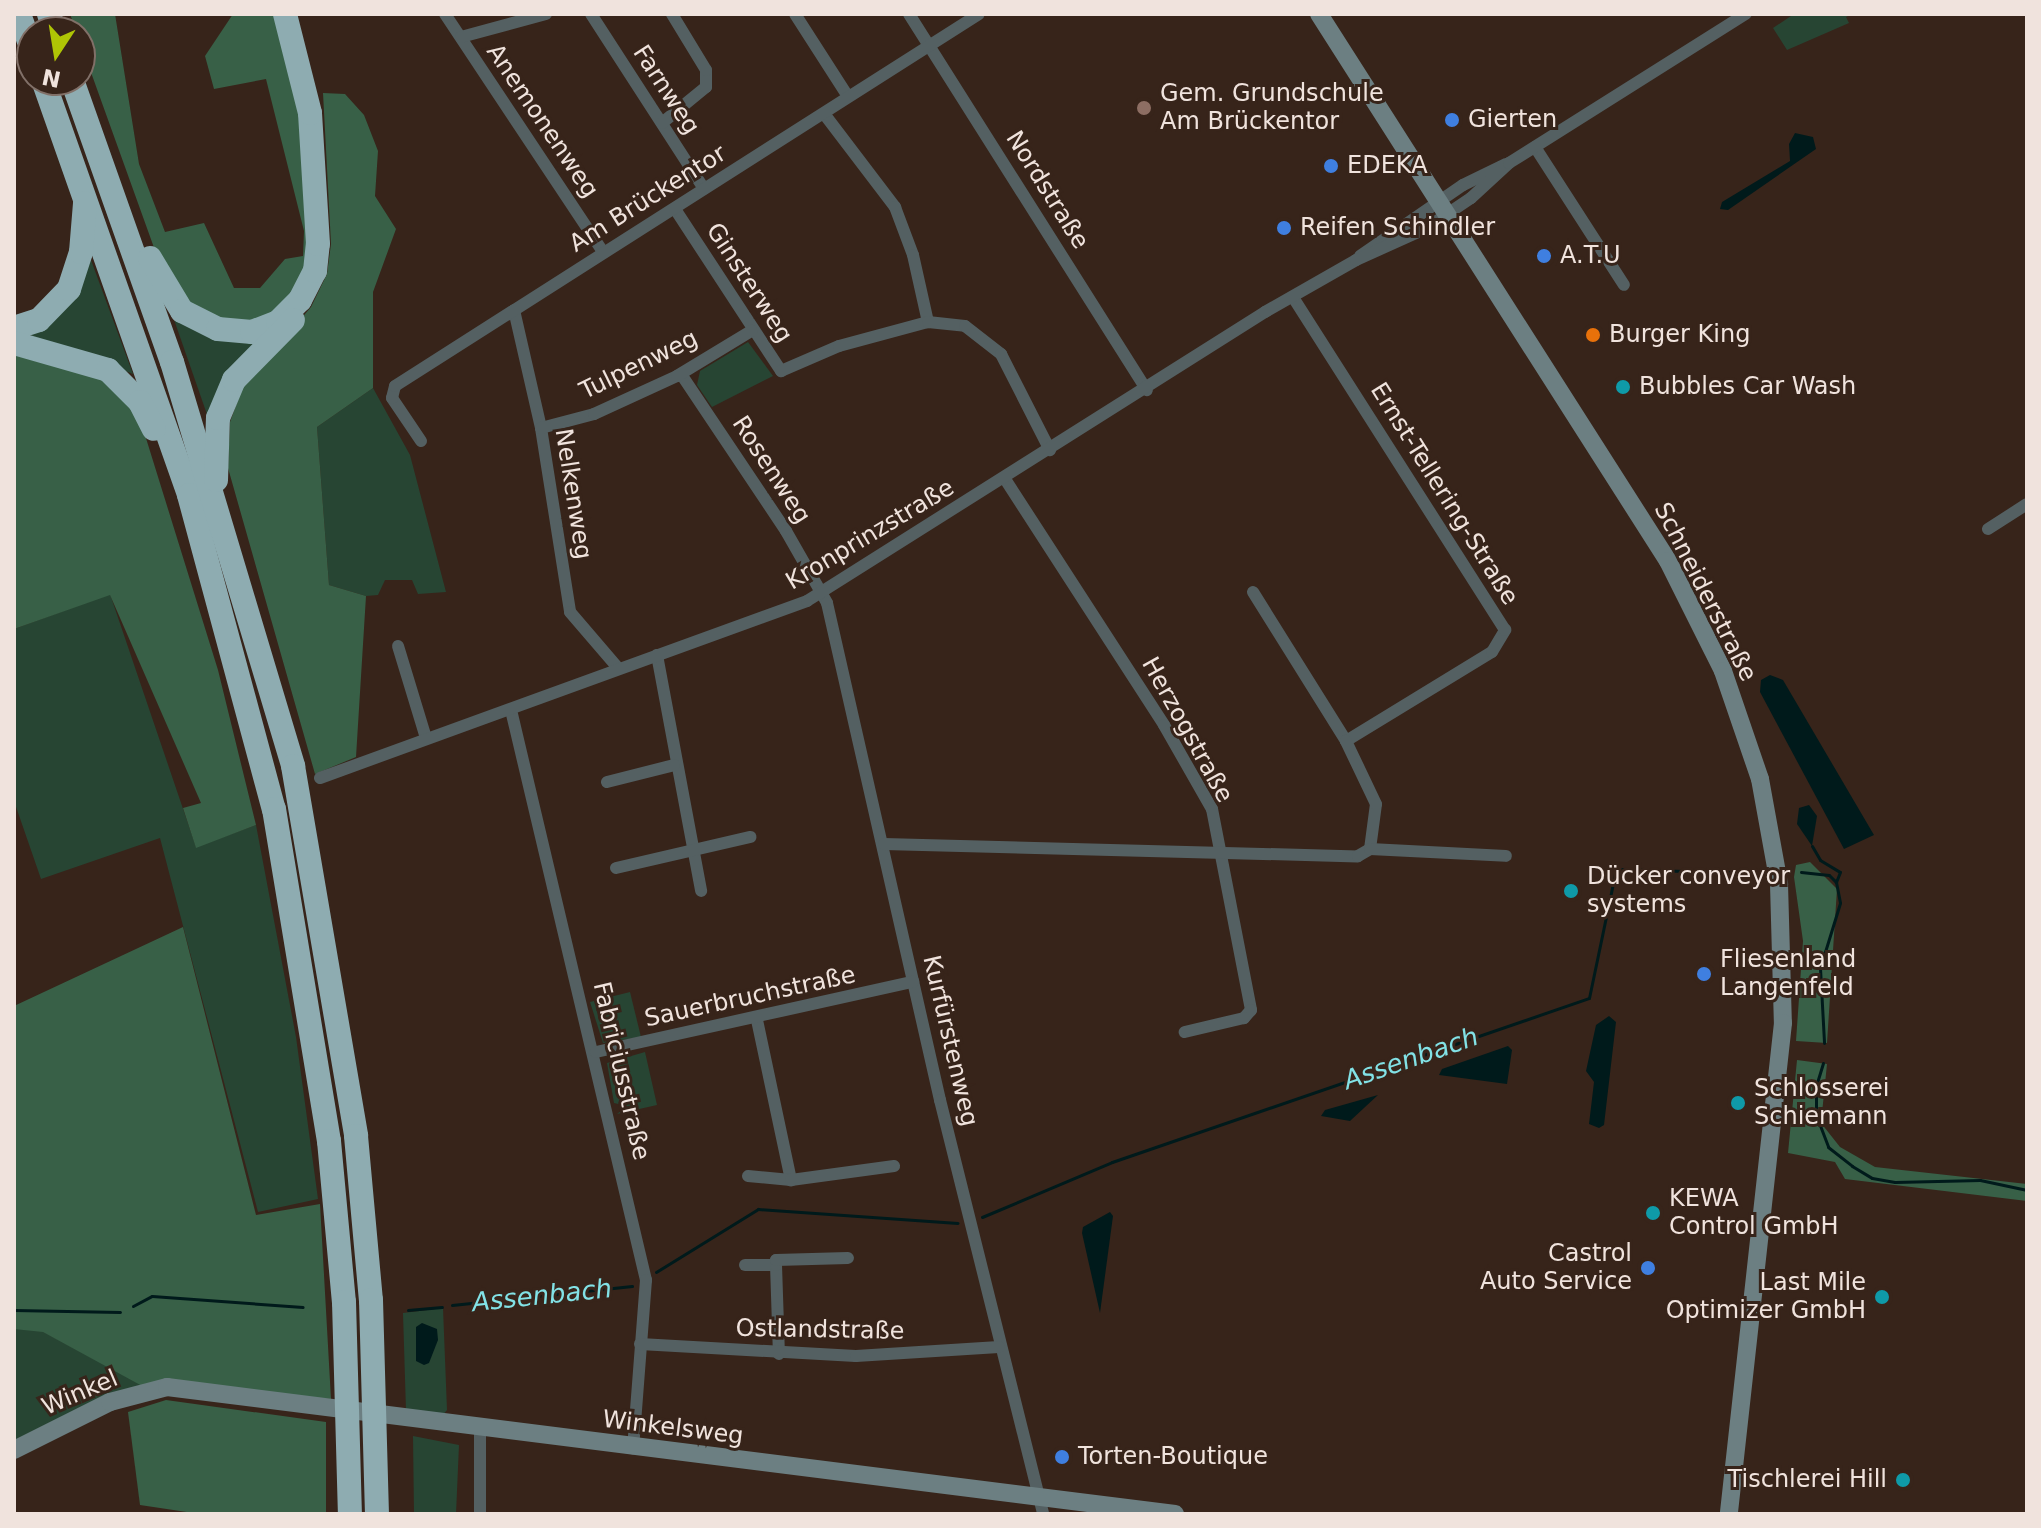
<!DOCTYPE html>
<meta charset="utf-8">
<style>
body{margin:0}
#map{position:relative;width:2041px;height:1528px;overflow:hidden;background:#37241a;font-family:"DejaVu Sans",sans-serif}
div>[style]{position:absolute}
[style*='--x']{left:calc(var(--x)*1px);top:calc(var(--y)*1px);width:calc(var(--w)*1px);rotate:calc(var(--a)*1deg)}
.green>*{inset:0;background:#274533}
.forest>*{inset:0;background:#386047}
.water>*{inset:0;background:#001a1b}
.stream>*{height:3px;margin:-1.5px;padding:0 1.5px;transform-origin:1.5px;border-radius:1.5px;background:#001a1b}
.street>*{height:12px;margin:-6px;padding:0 6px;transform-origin:6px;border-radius:6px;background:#546062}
.secondary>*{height:18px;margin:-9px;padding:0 9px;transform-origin:9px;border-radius:9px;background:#6c7f82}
.highway>*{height:24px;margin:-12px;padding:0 12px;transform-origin:12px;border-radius:12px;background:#8eacb1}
.dots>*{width:22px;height:22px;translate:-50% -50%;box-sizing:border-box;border:4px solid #37241a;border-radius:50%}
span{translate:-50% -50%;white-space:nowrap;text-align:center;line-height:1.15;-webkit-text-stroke:6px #37241a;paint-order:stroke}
.street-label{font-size:24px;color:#f0e3dd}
.poi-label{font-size:24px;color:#f0e3dd}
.left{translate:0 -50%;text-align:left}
.right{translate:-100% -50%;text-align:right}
.water-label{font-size:26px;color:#82e2e6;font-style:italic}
.frame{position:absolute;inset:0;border:16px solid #f0e3dd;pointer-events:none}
.north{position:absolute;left:16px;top:16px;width:80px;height:80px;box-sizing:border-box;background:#37241a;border:2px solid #817068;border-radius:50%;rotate:192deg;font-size:22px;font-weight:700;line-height:32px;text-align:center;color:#f0e3dd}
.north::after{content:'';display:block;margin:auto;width:28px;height:36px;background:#afc505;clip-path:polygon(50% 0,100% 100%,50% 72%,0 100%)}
</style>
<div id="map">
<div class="green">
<i style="clip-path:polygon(1794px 14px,1852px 14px,1846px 17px,1849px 23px,1787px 50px,1773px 28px)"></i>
<i style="clip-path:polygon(88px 252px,133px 374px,27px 334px)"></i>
<i style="clip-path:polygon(171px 311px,267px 336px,210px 423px)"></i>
<i style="clip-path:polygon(748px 342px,773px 376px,712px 407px,697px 385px,700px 371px)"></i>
<i style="clip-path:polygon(373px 388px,410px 455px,446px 592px,418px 594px,412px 580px,385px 580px,378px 595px,366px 596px,329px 585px,317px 427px)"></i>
<i style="clip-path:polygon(110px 594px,196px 847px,256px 825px,296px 1037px,318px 1199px,258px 1212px,160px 838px,41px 879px,14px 801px,14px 629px)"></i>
<i style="clip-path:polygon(630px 992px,641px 1037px,603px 1043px,590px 1002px)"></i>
<i style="clip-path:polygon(645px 1052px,657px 1105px,617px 1114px,627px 1106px,614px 1103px,607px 1063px)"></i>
<i style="clip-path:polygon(443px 1308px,447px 1410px,443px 1415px,406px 1411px,403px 1313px)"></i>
<i style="clip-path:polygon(14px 1328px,42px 1331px,145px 1386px,14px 1444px)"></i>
<i style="clip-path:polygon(413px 1436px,459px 1445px,456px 1514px,414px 1514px)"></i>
</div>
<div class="forest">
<i style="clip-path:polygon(70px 14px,115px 14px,139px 164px,165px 232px,204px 223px,234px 288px,260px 288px,285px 259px,303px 256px,304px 231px,266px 79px,214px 89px,205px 56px,233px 14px,279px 14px,302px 113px,308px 271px,272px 316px,250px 325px,218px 321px,185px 304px,166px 281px)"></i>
<i style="clip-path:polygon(323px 93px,345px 94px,364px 115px,378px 151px,375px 196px,396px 229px,373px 292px,373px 388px,317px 427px,329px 585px,366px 596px,356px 757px,315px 774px,228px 468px,230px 422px,243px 386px,311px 307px,327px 274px,331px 244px)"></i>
<i style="clip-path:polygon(14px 350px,100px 374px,136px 406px,218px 670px,256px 825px,196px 848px,183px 808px,201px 803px,110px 595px,14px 629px)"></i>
<i style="clip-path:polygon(1810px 862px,1837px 889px,1827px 1043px,1796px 1041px,1803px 941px,1794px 877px,1796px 865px)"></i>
<i style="clip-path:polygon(183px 927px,256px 1215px,320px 1204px,331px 1399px,144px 1387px,43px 1332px,14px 1329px,14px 1006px)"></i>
<i style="clip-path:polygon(1797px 1060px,1827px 1064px,1821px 1123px,1840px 1147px,1875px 1167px,2027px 1184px,2027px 1201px,1845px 1179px,1835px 1162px,1788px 1153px)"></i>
<i style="clip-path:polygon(166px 1400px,326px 1422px,326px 1514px,200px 1514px,140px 1505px,128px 1412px)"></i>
</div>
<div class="water">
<i style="clip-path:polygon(1795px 133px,1813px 137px,1816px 149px,1728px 210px,1720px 209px,1722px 202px,1790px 161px,1789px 144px)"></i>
<i style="clip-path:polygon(1770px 675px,1783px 680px,1874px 835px,1844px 849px,1760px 692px,1761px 680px)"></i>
<i style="clip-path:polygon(1809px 805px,1817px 816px,1812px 846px,1797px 824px,1799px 808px)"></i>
<i style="clip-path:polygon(1609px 1016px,1616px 1022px,1604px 1125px,1599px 1128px,1589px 1124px,1594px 1082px,1586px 1071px,1596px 1025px)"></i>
<i style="clip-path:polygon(1508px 1046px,1512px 1050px,1507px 1084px,1439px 1075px,1442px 1069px)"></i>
<i style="clip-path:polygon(1378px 1095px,1350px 1121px,1321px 1116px,1325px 1110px)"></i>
<i style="clip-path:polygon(1110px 1212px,1113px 1216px,1100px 1313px,1082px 1233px,1083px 1227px)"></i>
<i style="clip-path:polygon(422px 1323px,437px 1329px,438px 1340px,429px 1363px,424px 1365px,416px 1361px,416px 1327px)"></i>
</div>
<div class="stream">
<i style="--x:1812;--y:846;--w:16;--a:60"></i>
<i style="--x:1820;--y:860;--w:23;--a:31"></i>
<i style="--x:1840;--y:872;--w:11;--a:112"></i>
<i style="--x:1801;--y:872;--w:28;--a:6"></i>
<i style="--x:1829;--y:875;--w:10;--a:45"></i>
<i style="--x:1836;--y:882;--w:21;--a:79"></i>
<i style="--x:1840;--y:903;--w:68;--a:107.1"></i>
<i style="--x:1820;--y:968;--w:75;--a:86.9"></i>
<i style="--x:1823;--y:1063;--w:24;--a:107"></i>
<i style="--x:1816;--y:1086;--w:29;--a:90"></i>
<i style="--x:1816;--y:1115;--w:34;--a:69"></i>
<i style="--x:1828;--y:1147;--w:31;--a:38"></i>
<i style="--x:1852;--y:1166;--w:23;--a:31"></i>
<i style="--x:1872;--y:1178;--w:23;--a:10"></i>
<i style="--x:1895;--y:1182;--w:85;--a:-1.3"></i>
<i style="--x:1980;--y:1180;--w:48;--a:12"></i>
<i style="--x:982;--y:1217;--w:141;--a:-22.9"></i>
<i style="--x:1112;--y:1162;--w:504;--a:-18.97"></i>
<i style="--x:1589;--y:998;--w:132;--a:-78.2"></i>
<i style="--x:1616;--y:869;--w:137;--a:1.7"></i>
<i style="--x:656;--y:1272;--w:120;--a:-31.7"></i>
<i style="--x:758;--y:1209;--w:200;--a:4"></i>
<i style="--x:452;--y:1305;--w:181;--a:-6"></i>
<i style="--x:133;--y:1306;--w:21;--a:-28"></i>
<i style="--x:152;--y:1296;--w:151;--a:4.2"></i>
<i style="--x:14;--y:1310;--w:106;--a:1.1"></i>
<i style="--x:408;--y:1310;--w:34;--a:-5"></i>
</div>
<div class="street">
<i style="--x:445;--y:14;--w:286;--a:56.4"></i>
<i style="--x:591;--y:14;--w:208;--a:57.1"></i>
<i style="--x:795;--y:14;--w:96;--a:57.3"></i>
<i style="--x:909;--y:14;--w:445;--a:57.7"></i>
<i style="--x:461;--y:37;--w:88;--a:-15.1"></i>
<i style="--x:825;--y:115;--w:116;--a:52.7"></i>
<i style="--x:895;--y:207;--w:51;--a:69.4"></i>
<i style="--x:913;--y:255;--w:69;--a:77.4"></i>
<i style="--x:662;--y:123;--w:57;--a:-39.3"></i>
<i style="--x:706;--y:87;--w:17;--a:-90"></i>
<i style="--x:706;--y:70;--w:66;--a:-121.3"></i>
<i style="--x:1535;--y:147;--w:164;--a:57.2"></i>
<i style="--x:675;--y:209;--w:194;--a:56.8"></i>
<i style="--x:781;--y:371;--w:63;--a:-23.3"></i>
<i style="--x:839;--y:346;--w:92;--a:-15.1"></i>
<i style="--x:928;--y:322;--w:37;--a:6"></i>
<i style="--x:965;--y:326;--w:46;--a:37.9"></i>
<i style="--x:1001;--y:354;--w:108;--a:63"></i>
<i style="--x:1360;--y:256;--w:125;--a:-34.6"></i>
<i style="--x:1463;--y:185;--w:48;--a:-26"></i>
<i style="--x:514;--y:310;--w:121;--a:77.1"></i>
<i style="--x:541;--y:428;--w:186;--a:81"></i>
<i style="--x:570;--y:612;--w:74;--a:49.4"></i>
<i style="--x:681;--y:374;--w:189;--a:56.2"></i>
<i style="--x:786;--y:531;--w:83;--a:60.3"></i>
<i style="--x:827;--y:603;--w:510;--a:77.19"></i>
<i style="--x:940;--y:1100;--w:427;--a:76"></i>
<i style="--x:541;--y:428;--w:55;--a:-14.8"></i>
<i style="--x:594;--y:414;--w:91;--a:-24.6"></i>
<i style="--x:677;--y:376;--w:87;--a:-31.3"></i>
<i style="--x:421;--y:441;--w:52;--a:-124"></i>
<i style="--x:392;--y:398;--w:12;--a:-76"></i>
<i style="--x:395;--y:386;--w:692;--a:-32.5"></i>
<i style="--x:1005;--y:479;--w:293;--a:57.1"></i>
<i style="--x:1164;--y:725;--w:97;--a:60.3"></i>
<i style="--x:1212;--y:809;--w:205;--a:79"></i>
<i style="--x:1251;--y:1010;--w:11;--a:131"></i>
<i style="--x:1244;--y:1018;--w:61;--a:166.7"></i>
<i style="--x:1988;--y:529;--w:46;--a:-32.7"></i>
<i style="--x:1253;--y:592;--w:176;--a:58"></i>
<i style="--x:1346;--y:741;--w:171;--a:-31.4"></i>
<i style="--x:1492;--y:652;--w:26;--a:-59"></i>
<i style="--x:1505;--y:630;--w:395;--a:-122.5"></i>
<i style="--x:398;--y:646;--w:96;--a:73.1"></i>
<i style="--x:657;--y:655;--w:240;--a:79.4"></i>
<i style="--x:511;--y:710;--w:586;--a:76.68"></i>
<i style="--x:646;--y:1280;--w:169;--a:94.4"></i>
<i style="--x:320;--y:778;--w:518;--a:-19.97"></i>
<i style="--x:807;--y:601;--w:542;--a:-32.25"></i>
<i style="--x:1265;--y:312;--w:105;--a:-29.7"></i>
<i style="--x:1356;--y:260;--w:76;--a:-24.2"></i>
<i style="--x:1425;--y:229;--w:55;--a:-34"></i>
<i style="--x:1471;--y:198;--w:52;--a:-42.6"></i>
<i style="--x:1509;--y:163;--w:280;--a:-32.2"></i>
<i style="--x:607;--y:782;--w:69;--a:-14.2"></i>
<i style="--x:884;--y:844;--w:474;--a:1.5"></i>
<i style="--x:1358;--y:856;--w:14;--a:-30"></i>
<i style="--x:1370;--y:849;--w:45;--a:-82.4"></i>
<i style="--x:1376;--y:804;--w:70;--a:-115.5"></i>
<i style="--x:1370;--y:849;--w:136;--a:2.9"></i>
<i style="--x:616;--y:868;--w:138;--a:-13"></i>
<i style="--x:757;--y:1020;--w:164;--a:78"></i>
<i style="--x:596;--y:1052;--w:325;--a:-12.5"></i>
<i style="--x:748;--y:1176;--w:43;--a:5.3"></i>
<i style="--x:791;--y:1180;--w:104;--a:-7.7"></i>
<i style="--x:745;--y:1265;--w:31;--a:0"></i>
<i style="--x:776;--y:1265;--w:89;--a:88.1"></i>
<i style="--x:776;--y:1265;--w:5;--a:-90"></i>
<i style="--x:776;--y:1260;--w:72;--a:-1.6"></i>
<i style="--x:640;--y:1344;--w:216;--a:3.2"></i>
<i style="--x:856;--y:1356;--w:143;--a:-3.6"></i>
<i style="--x:480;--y:1428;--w:86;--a:90"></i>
</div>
<div class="secondary">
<i style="--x:1319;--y:14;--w:649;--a:57.46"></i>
<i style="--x:1668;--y:561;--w:123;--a:63.4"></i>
<i style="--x:1723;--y:671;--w:114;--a:71.1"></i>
<i style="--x:1760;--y:779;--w:107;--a:79.7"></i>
<i style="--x:1779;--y:884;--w:139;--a:88.4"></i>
<i style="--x:1783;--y:1023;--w:494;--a:96.3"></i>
<i style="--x:14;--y:1450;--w:107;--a:-26.6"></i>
<i style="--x:110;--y:1402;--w:59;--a:-14.7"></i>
<i style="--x:167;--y:1387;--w:1016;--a:7.18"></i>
</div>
<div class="highway">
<i style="--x:19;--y:14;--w:37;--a:70"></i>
<i style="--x:49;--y:14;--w:19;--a:72"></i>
<i style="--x:43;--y:80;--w:440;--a:70.6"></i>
<i style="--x:189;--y:495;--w:325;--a:74.9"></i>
<i style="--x:274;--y:809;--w:337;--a:80.6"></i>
<i style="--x:329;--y:1141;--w:162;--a:84.7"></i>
<i style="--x:344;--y:1302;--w:212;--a:88.4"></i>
<i style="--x:72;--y:80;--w:299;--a:70.5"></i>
<i style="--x:172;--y:362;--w:422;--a:73.3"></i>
<i style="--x:293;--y:766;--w:375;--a:80.3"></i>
<i style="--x:356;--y:1136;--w:165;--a:84.8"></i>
<i style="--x:371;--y:1300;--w:214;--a:88.4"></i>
<i style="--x:150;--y:258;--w:62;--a:58.9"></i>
<i style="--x:182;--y:311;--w:40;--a:26.6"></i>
<i style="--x:218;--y:329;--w:34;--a:5"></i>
<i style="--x:252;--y:332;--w:28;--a:-21"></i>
<i style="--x:278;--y:322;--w:31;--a:-45"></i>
<i style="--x:300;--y:300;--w:33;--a:-63"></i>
<i style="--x:315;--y:271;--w:27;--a:-84"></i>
<i style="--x:318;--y:244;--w:131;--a:-93.5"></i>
<i style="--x:310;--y:113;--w:102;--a:-104.2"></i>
<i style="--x:14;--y:328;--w:26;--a:-18"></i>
<i style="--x:39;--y:320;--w:43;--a:-45.9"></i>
<i style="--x:69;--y:289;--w:39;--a:-72"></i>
<i style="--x:81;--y:252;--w:49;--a:-85.3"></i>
<i style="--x:14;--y:343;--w:98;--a:16"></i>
<i style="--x:108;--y:370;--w:45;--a:45"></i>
<i style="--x:140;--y:402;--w:30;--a:63"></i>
<i style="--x:216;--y:480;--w:62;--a:-88.2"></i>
<i style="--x:218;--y:418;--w:41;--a:-67.2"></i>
<i style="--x:234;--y:380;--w:84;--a:-45.5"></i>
</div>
<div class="dots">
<i style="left:1144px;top:108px;background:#8d6e63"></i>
<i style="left:1452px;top:120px;background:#3f7fe0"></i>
<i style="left:1331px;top:166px;background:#3f7fe0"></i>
<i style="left:1284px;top:228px;background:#3f7fe0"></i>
<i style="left:1544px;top:256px;background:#3f7fe0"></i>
<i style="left:1593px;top:335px;background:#e8710a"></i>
<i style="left:1623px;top:387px;background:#0f9aa8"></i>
<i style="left:1571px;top:891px;background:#0f9aa8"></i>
<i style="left:1704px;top:974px;background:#3f7fe0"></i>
<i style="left:1738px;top:1103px;background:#0f9aa8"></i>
<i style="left:1653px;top:1213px;background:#0f9aa8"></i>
<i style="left:1648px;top:1268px;background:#3f7fe0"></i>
<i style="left:1882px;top:1297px;background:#0f9aa8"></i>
<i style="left:1062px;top:1457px;background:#3f7fe0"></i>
<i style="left:1903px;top:1480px;background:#0f9aa8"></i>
</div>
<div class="street-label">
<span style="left:666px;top:90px;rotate:57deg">Farnweg</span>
<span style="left:542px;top:121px;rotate:56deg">Anemonenweg</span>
<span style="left:1047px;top:190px;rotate:58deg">Nordstraße</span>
<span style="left:648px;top:199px;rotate:-32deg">Am Brückentor</span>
<span style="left:749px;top:283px;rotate:57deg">Ginsterweg</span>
<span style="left:639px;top:365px;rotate:-26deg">Tulpenweg</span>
<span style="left:771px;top:470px;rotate:57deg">Rosenweg</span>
<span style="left:573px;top:494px;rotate:81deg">Nelkenweg</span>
<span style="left:1444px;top:494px;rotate:58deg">Ernst-Tellering-Straße</span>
<span style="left:870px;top:535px;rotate:-31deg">Kronprinzstraße</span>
<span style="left:1705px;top:592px;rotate:63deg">Schneiderstraße</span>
<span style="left:1187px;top:730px;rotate:61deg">Herzogstraße</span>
<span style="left:750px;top:997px;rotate:-12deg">Sauerbruchstraße</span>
<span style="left:950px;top:1041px;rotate:77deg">Kurfürstenweg</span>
<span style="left:621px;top:1071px;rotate:77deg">Fabriciusstraße</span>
<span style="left:820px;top:1330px;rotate:1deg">Ostlandstraße</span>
<span style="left:80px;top:1393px;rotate:-23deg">Winkel</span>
<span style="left:673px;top:1428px;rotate:7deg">Winkelsweg</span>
</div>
<div class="poi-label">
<span class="left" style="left:1160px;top:108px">Gem. Grundschule<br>Am Brückentor</span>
<span class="left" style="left:1468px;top:120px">Gierten</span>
<span class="left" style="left:1347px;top:166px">EDEKA</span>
<span class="left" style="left:1300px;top:228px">Reifen Schindler</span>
<span class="left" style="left:1560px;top:256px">A.T.U</span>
<span class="left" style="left:1609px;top:335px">Burger King</span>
<span class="left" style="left:1639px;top:387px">Bubbles Car Wash</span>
<span class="left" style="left:1587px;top:891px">Dücker conveyor<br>systems</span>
<span class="left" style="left:1720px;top:974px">Fliesenland<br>Langenfeld</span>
<span class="left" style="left:1754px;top:1103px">Schlosserei<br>Schiemann</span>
<span class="left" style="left:1669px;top:1213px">KEWA<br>Control GmbH</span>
<span class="right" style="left:1632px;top:1268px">Castrol<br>Auto Service</span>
<span class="right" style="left:1866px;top:1297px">Last Mile<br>Optimizer GmbH</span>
<span class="left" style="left:1078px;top:1457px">Torten-Boutique</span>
<span class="right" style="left:1887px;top:1480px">Tischlerei Hill</span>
</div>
<div class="water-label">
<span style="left:1411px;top:1059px;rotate:-19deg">Assenbach</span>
<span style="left:542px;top:1296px;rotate:-6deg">Assenbach</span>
</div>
<div class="frame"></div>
<div class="north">N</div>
</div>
